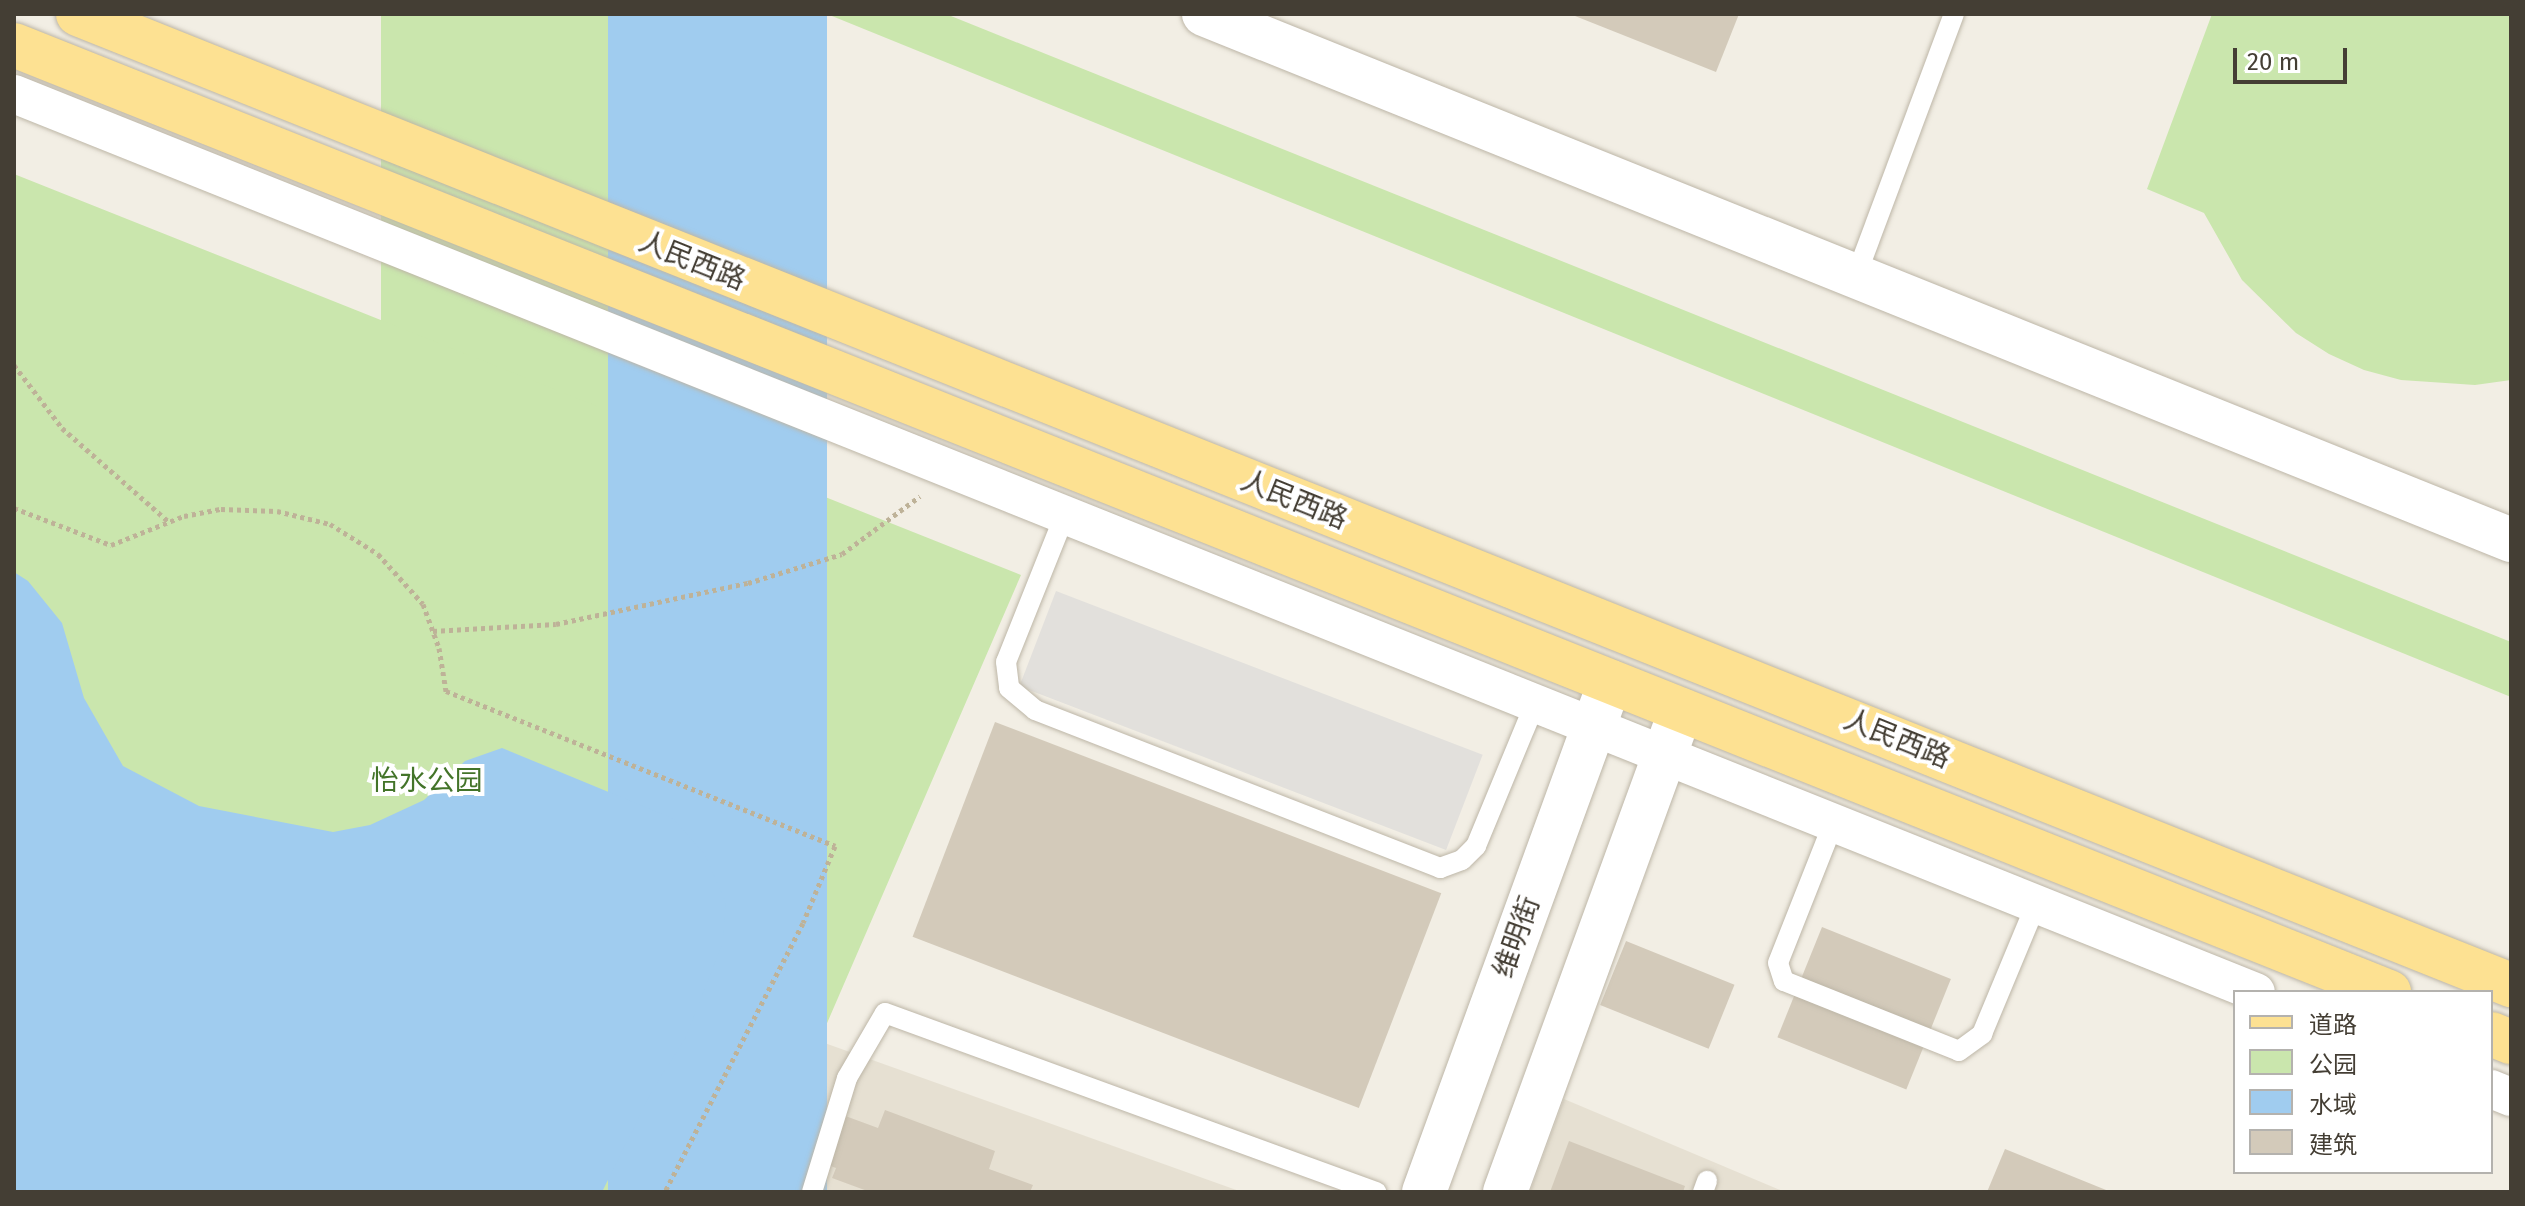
<!DOCTYPE html>
<meta charset="utf-8">
<style>
body{margin:0}
#map{position:relative;width:2525px;height:1206px;overflow:hidden;background:#f2eee4;font-family:"Fira Sans","Noto Sans SC",sans-serif}
div>[style]{position:absolute}
[style*='--x']{left:calc(var(--x)*1px);top:calc(var(--y)*1px);width:calc(var(--w)*1px);rotate:calc(var(--a)*1deg)}
.residential>*{inset:0;background:#e6e0d2}
.green>*{inset:0;background:#cae6ad;transform-origin:0 0}
.parking>*{inset:0;background:#e2e0dc;transform-origin:0 0}
.water>*{inset:0;background:#a0ccef;transform-origin:0 0}
.building>*{inset:0;background:#d3caba;transform-origin:0 0}
.path>*{height:5px;margin-top:-2.5px;transform-origin:0;background:repeating-linear-gradient(90deg,#beb298 0 4px,transparent 0 8px)}
.roads{filter:drop-shadow(0 0 2px #bdb6a7) drop-shadow(0 0 2px #bdb6a7)}
.service>*{height:20px;margin:-10px;padding:0 10px;transform-origin:10px;border-radius:10px;background:#fff}
.minor>*{height:38px;margin:-19px;padding:0 19px;transform-origin:19px;border-radius:19px;background:#fff}
.tertiary>*{height:44px;margin:-22px;padding:0 22px;transform-origin:22px;border-radius:22px;background:#fff}
.primary>*{height:44px;margin:-22px;padding:0 22px;transform-origin:22px;border-radius:22px;background:#fde192}
span{translate:-50% -50%;white-space:nowrap;text-align:center;line-height:1.15;-webkit-text-stroke:8px #fff;paint-order:stroke}
.street-label{font-size:28px;color:#443e34}
.park-label{font-size:28px;color:#437429}
.frame{position:absolute;inset:0;border:16px solid #443e34;pointer-events:none}
.legend{position:absolute;left:2233px;top:990px;width:260px;height:184px;box-sizing:border-box;background:#fff;border:2px solid #b4b2ae;margin:0;padding:10px 14px;list-style:none;font-size:24px;color:#443e34}
.legend li{display:flex;align-items:center;gap:16px;height:40px}
.legend b{width:40px;border:2px solid #b4b2ae}
.scale{position:absolute;left:2233px;top:48px;width:114px;height:36px;box-sizing:border-box;border:4px solid #443e34;border-top:0;padding-left:10px;font-size:24px;line-height:28px;white-space:nowrap;color:#443e34;-webkit-text-stroke:6px #fff;paint-order:stroke}
</style>
<div id="map">
<div class="residential">
<i style="clip-path:polygon(819px 1041px,1242px 1192px,772px 1192px,802px 1081px)"></i>
<i style="clip-path:polygon(1564px 1099px,1785px 1192px,1530px 1192px)"></i>
</div>
<div class="green">
<i style="left:381px;top:14px;width:227px;height:2298px"></i>
<i style="clip-path:polygon(827px 14px,946px 14px,2511px 642px,2511px 697px)"></i>
<i style="clip-path:polygon(2212px 14px,2511px 14px,2511px 380px,2475px 385px,2401px 380px,2364px 370px,2329px 354px,2296px 333px,2242px 280px,2204px 213px,2147px 189px)"></i>
<i style="clip-path:polygon(14px 174px,1021px 575px,802px 1081px,772px 1192px,14px 1192px)"></i>
</div>
<div class="parking">
<i style="left:1056px;top:591px;width:457px;height:102px;rotate:21deg"></i>
</div>
<div class="water">
<i style="left:608px;top:14px;width:219px;height:2054px"></i>
<i style="clip-path:polygon(14px 572px,28px 581px,62px 623px,84px 698px,123px 766px,199px 806px,333px 832px,370px 825px,424px 800px,465px 761px,502px 748px,674px 819px,705px 855px,726px 903px,723px 942px,685px 1039px,654px 1087px,602px 1192px,14px 1192px)"></i>
</div>
<div class="building">
<i style="clip-path:polygon(1570px 14px,1739px 14px,1716px 72px)"></i>
<i style="left:995px;top:722px;width:478px;height:230px;rotate:21deg"></i>
<i style="left:1822px;top:927px;width:139px;height:119px;rotate:22deg"></i>
<i style="left:1626px;top:941px;width:117px;height:69px;rotate:22deg"></i>
<i style="clip-path:polygon(885px 1110px,995px 1151px,989px 1169px,1033px 1185px,1030px 1192px,870px 1192px,832px 1178px,836px 1168px,822px 1163px,840px 1114px,878px 1128px)"></i>
<i style="clip-path:polygon(1569px 1141px,1685px 1186px,1683px 1192px,1550px 1192px)"></i>
<i style="clip-path:polygon(2005px 1149px,2111px 1192px,1987px 1192px)"></i>
</div>
<div class="path">
<i style="--x:14;--y:365;--w:79;--a:52.7"></i>
<i style="--x:62;--y:428;--w:142;--a:41.3"></i>
<i style="--x:14;--y:508;--w:104;--a:20.9"></i>
<i style="--x:111;--y:545;--w:79;--a:-21.7"></i>
<i style="--x:184;--y:516;--w:38;--a:-11"></i>
<i style="--x:221;--y:509;--w:56;--a:2"></i>
<i style="--x:277;--y:511;--w:55;--a:13.8"></i>
<i style="--x:330;--y:524;--w:57;--a:32"></i>
<i style="--x:378;--y:554;--w:67;--a:48"></i>
<i style="--x:423;--y:604;--w:47;--a:70"></i>
<i style="--x:439;--y:648;--w:44;--a:80.8"></i>
<i style="--x:446;--y:691;--w:419;--a:21.7"></i>
<i style="--x:835;--y:846;--w:83;--a:112.6"></i>
<i style="--x:803;--y:923;--w:302;--a:117.2"></i>
<i style="--x:433;--y:631;--w:123;--a:-3.3"></i>
<i style="--x:556;--y:624;--w:196;--a:-12.1"></i>
<i style="--x:748;--y:583;--w:98;--a:-17.1"></i>
<i style="--x:842;--y:554;--w:97;--a:-36.6"></i>
</div>
<div class="roads">
<div class="service">
<i style="--x:1856;--y:276;--w:280;--a:-69.5"></i>
<i style="--x:1064;--y:517;--w:156;--a:111.8"></i>
<i style="--x:1006;--y:662;--w:26;--a:83"></i>
<i style="--x:1009;--y:688;--w:34;--a:40"></i>
<i style="--x:1035;--y:710;--w:435;--a:21.3"></i>
<i style="--x:1440;--y:868;--w:23;--a:-20"></i>
<i style="--x:1462;--y:860;--w:20;--a:-45"></i>
<i style="--x:1476;--y:846;--w:152;--a:-67.5"></i>
<i style="--x:1833;--y:824;--w:149;--a:111.6"></i>
<i style="--x:1778;--y:963;--w:19;--a:72"></i>
<i style="--x:1784;--y:981;--w:188;--a:21.8"></i>
<i style="--x:1959;--y:1051;--w:29;--a:-36"></i>
<i style="--x:1982;--y:1034;--w:141;--a:-67.4"></i>
<i style="--x:812;--y:1192;--w:119;--a:-72.9"></i>
<i style="--x:847;--y:1078;--w:75;--a:-59.7"></i>
<i style="--x:885;--y:1013;--w:523;--a:20.03"></i>
<i style="--x:1703;--y:1192;--w:12;--a:-70"></i>
</div>
<div class="minor">
<i style="--x:14;--y:94;--w:2415;--a:21.83"></i>
<i style="--x:2491;--y:1089;--w:22;--a:22"></i>
</div>
<div class="tertiary">
<i style="--x:1204;--y:14;--w:1409;--a:21.92"></i>
<i style="--x:1424;--y:1192;--w:543;--a:-69.96"></i>
<i style="--x:1505;--y:1192;--w:513;--a:-69.94"></i>
</div>
<div class="primary">
<i style="--x:78;--y:14;--w:2620;--a:21.76"></i>
<i style="--x:14;--y:45;--w:2557;--a:21.74"></i>
<i style="--x:2491;--y:1034;--w:22;--a:22"></i>
</div>
</div>
<div class="street-label">
<span style="left:692px;top:261px;rotate:22deg">人民西路</span>
<span style="left:1294px;top:500px;rotate:22deg">人民西路</span>
<span style="left:1897px;top:739px;rotate:22deg">人民西路</span>
<span style="left:1517px;top:937px;rotate:-70deg">维明街</span>
</div>
<div class="park-label">
<span style="left:427px;top:781px">怡水公园</span>
</div>
<div class="frame"></div>
<ul class="legend">
<li><b style="height:10px;background:#fde192"></b>道路</li>
<li><b style="height:22px;background:#cae6ad"></b>公园</li>
<li><b style="height:22px;background:#a0ccef"></b>水域</li>
<li><b style="height:22px;background:#d3caba"></b>建筑</li>
</ul>
<div class="scale">20 m</div>
</div>
